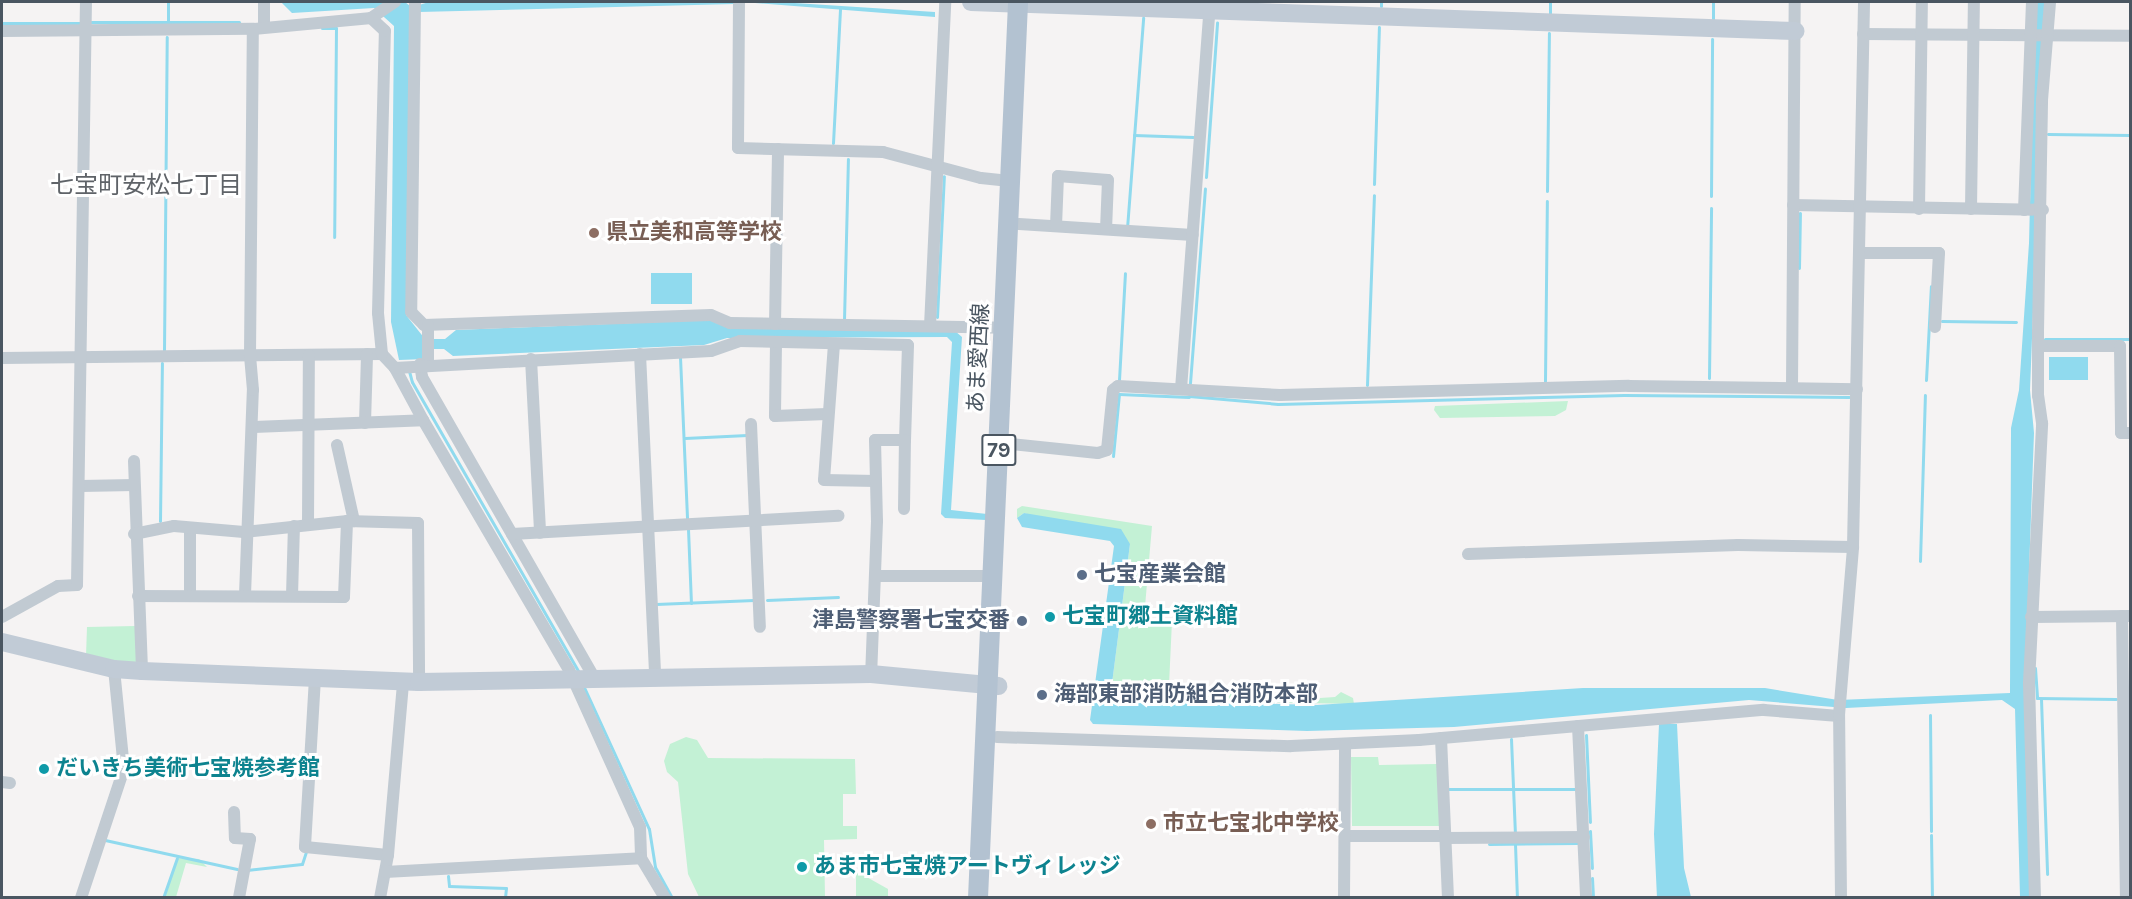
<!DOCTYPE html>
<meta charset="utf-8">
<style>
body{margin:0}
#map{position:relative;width:2132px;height:899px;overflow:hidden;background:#f5f3f3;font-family:Karla,"Noto Sans JP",sans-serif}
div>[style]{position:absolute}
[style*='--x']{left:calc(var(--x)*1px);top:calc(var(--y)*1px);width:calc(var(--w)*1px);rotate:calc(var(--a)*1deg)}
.green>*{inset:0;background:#c3f1d5}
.water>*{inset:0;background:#90daee;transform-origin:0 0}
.stream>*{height:3px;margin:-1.5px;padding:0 1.5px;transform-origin:1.5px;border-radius:1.5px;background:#90daee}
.street>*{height:12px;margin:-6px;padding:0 6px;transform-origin:6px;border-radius:6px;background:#c1cad2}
.secondary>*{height:18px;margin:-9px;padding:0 9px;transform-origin:9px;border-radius:9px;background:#c1cbd6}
.primary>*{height:20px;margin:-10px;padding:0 10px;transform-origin:10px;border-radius:10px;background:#b3c2d1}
.dots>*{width:16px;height:16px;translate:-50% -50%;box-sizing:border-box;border:3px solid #fff;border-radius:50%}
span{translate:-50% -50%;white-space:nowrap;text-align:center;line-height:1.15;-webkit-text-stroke:6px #fff;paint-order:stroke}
.shield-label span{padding:2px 4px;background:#fff;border:2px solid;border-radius:4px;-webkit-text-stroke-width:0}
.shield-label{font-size:21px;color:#4a5661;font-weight:700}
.education-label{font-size:22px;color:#785e54;font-weight:700}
.left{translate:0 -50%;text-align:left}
.street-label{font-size:22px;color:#4a5661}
.service-label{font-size:22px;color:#4e5e75;font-weight:700}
.right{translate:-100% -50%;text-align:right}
.culture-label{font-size:22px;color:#0d838f;font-weight:700}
.neighbourhood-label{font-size:24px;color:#5f6368}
.frame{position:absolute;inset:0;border:3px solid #4a5661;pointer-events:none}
</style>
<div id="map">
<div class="green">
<i style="clip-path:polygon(1568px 401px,1566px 410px,1555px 416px,1440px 418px,1434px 410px,1435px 406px)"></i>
<i style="clip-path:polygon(1022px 506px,1152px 526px,1144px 618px,1172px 621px,1169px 685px,1238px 688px,1242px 692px,1305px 699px,1335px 697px,1341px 692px,1353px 698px,1354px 704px,1110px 699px,1130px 544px,1024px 513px,1017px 518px,1017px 509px)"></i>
<i style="clip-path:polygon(135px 626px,138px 664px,86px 656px,87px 627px)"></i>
<i style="clip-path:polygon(686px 737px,697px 740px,708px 758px,855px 759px,856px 794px,843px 794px,843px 826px,857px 826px,857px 839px,824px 840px,825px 897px,699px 897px,688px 874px,678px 782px,667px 772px,664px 761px,670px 744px)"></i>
<i style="clip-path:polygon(1351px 757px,1378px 757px,1379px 765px,1437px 764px,1440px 826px,1352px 826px)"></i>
<i style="clip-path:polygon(177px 858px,199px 859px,207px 867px,186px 863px,176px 897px,165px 897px)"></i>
<i style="clip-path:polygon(856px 871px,888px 889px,888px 897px,856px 897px)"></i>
</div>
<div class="water">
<i style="clip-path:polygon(281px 2px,405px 2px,410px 6px,406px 315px,425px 339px,445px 339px,456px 330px,709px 320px,955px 331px,962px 337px,951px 510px,987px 514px,986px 520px,945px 518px,941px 514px,952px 342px,947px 337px,727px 338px,704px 345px,453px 356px,444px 349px,425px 349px,425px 359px,399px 360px,391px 322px,394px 26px,374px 8px,292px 13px)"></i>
<i style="clip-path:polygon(429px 2px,734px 2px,734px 4px,419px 12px,419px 5px)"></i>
<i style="clip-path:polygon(743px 2px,779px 2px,935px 12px,935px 17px)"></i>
<i style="clip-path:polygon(2035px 2px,2045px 2px,2030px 390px,2034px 433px,2025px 682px,2031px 897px,2020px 897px,2015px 709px,2002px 700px,1846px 708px,1749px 700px,1454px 727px,1307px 731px,1093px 724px,1090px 720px,1114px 546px,1110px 541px,1022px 527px,1017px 518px,1024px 513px,1121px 529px,1130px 544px,1110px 699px,1317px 705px,1583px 688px,1765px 688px,1838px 700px,2010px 693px,2011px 428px,2019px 390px,2029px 243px)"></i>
<i style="left:692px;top:273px;width:31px;height:41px;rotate:90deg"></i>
<i style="left:2049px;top:357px;width:39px;height:23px"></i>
<i style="clip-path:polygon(1659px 724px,1677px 724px,1684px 868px,1691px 897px,1657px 898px,1654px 834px)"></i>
</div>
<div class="stream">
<i style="--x:1381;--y:6;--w:4;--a:-90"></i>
<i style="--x:1550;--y:13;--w:11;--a:-90"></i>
<i style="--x:1713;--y:19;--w:17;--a:-90"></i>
<i style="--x:91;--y:22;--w:148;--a:0"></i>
<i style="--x:168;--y:22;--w:20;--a:-90"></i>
<i style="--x:2;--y:23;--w:79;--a:0"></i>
<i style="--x:322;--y:28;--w:14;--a:0"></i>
<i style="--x:336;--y:28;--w:209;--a:90.5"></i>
<i style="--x:2048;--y:134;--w:82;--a:0.7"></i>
<i style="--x:1134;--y:135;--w:59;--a:1.9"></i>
<i style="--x:833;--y:143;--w:135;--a:-87"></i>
<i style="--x:1206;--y:177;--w:155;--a:-85.9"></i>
<i style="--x:1374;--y:184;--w:157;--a:-88.2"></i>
<i style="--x:1547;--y:191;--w:158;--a:-89.3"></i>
<i style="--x:1711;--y:196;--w:157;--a:-89.6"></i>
<i style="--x:1127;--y:228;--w:211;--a:-85.6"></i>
<i style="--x:1799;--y:268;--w:55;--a:-89"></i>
<i style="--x:937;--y:317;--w:141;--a:-87.2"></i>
<i style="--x:844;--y:320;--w:161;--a:-88.6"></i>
<i style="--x:1942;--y:321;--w:74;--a:0.8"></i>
<i style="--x:2045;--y:339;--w:85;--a:0"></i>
<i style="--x:164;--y:351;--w:314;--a:-89.5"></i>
<i style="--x:680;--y:357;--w:163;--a:87.5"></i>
<i style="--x:409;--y:371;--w:11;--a:75"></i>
<i style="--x:412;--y:382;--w:336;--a:60.1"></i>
<i style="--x:1709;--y:378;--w:170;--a:-89.3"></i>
<i style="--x:1119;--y:380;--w:107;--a:-86.8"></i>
<i style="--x:1926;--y:380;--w:94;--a:-87"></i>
<i style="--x:1545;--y:381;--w:180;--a:-89.4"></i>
<i style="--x:1190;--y:383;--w:195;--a:-85.6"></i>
<i style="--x:1367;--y:385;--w:190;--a:-87.9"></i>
<i style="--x:1189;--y:396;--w:89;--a:5.1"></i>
<i style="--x:1278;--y:404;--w:346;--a:-1.5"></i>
<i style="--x:1624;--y:395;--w:225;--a:0.5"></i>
<i style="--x:685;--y:438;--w:62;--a:-2.8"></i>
<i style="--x:1113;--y:456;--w:62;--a:-84.5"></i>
<i style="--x:1119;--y:394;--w:70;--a:2.5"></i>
<i style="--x:160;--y:521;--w:158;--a:-89.3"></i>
<i style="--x:688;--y:529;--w:74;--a:87.7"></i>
<i style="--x:1920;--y:561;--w:166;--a:-88.3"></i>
<i style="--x:767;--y:600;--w:71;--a:-2.4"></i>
<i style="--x:656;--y:604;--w:98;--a:-2.3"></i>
<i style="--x:2035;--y:668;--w:30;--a:86"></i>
<i style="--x:2037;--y:698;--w:79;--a:0.7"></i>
<i style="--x:583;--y:685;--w:158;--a:65.4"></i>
<i style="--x:649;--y:829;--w:38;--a:81"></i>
<i style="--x:655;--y:867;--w:35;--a:61"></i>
<i style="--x:2041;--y:699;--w:175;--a:88"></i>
<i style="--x:1930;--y:715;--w:116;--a:89.5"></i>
<i style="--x:1586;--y:735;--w:87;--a:87.4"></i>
<i style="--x:1511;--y:739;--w:94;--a:87.6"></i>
<i style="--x:1449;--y:789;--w:126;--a:0"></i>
<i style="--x:1590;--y:831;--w:37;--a:87"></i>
<i style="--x:1931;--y:835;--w:63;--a:89.1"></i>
<i style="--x:105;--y:840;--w:135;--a:12.4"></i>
<i style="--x:1489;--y:844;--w:88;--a:-0.7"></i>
<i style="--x:1515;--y:844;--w:54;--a:87.9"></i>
<i style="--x:247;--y:870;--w:55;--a:-6.2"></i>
<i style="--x:302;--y:864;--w:13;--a:-72"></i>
<i style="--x:448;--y:876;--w:10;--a:84"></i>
<i style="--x:449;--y:886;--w:57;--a:2"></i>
<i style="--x:506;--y:888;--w:10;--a:96"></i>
<i style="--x:1592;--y:878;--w:20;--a:87"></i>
<i style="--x:163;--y:898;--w:42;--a:-70.7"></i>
</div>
<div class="street">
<i style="--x:415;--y:2;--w:310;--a:90.7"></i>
<i style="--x:411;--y:312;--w:18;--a:45"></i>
<i style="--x:424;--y:325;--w:287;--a:-2"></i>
<i style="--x:711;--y:315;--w:21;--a:23"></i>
<i style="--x:730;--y:323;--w:275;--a:1"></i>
<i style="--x:739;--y:2;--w:146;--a:90.4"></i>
<i style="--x:738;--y:148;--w:145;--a:1.6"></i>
<i style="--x:883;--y:152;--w:101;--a:14.9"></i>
<i style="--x:981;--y:178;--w:31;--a:6"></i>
<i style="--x:264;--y:27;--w:25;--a:-90"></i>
<i style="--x:2;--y:31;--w:251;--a:-0.5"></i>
<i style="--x:253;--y:29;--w:119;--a:-5.3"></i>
<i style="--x:371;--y:18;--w:29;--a:-34"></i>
<i style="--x:1863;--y:34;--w:267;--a:0.4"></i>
<i style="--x:1793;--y:205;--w:250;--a:1.1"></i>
<i style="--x:1919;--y:209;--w:207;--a:-89.2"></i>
<i style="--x:1971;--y:209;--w:207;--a:-89.2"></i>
<i style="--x:2024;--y:210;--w:208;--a:-87.8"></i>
<i style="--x:1019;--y:224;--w:174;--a:3.6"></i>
<i style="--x:1056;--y:226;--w:50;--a:-87.7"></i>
<i style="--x:1058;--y:176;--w:50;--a:4.6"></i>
<i style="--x:1108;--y:180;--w:49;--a:92.3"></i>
<i style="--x:1861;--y:253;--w:78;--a:0"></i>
<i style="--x:1939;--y:253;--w:74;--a:93.1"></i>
<i style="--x:775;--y:324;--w:175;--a:-89"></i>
<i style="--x:428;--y:325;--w:38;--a:90"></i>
<i style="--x:930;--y:326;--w:324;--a:-87.3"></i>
<i style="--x:776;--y:343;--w:73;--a:90.8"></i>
<i style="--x:775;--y:416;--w:52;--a:-2.2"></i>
<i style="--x:834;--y:344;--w:136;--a:94.2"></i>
<i style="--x:824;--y:480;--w:52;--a:1.1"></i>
<i style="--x:2038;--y:346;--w:82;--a:0"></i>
<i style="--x:2120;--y:346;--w:87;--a:89.3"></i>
<i style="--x:2121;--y:433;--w:9;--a:0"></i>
<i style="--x:640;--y:354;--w:322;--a:87.3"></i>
<i style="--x:2;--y:358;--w:380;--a:-0.6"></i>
<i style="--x:531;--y:359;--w:174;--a:87"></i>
<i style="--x:420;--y:364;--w:13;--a:81"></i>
<i style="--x:422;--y:377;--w:346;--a:60.2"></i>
<i style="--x:395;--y:368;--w:316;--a:-3.1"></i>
<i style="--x:711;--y:351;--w:31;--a:-19"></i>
<i style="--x:740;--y:341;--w:168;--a:1.4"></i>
<i style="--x:908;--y:345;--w:95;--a:91.8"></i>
<i style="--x:905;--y:440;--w:30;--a:180"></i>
<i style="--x:875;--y:440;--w:81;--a:88.6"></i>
<i style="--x:877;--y:521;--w:153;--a:92.2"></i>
<i style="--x:1792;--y:387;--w:385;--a:-89.6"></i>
<i style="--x:1181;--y:389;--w:386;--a:-85.7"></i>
<i style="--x:423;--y:420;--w:290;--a:59.7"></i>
<i style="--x:569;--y:670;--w:172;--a:65.7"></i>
<i style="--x:640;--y:827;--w:31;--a:88"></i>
<i style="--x:641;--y:858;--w:47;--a:59"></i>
<i style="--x:365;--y:423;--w:69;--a:-88.3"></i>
<i style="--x:751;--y:424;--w:203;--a:87.5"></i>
<i style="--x:252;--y:427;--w:171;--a:-2.3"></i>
<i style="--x:423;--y:420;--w:59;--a:-118.3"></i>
<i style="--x:395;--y:368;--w:19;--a:-133"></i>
<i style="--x:382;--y:354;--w:41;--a:-95.6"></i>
<i style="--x:378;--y:313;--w:282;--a:-88.6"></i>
<i style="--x:385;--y:31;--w:19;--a:-137"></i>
<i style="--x:1011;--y:444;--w:87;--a:5.9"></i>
<i style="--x:1098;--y:453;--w:9;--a:-18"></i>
<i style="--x:1107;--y:450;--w:60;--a:-84.3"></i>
<i style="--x:1113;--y:390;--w:6;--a:-39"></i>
<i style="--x:1118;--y:386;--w:162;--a:3.2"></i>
<i style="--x:1280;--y:395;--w:349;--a:-1.5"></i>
<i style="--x:1629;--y:386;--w:228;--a:0.8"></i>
<i style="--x:337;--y:445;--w:78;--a:77.4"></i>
<i style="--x:134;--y:461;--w:210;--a:87.8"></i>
<i style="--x:81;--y:486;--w:53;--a:-1.1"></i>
<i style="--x:904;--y:509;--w:69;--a:-89.2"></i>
<i style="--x:308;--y:524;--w:169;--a:-89.7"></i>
<i style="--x:190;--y:529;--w:67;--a:90"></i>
<i style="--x:134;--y:534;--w:41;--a:-11.3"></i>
<i style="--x:174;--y:526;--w:70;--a:4.9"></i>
<i style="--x:244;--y:532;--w:104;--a:-6.1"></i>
<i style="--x:347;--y:521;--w:71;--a:1.6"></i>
<i style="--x:418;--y:523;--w:159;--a:89.6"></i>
<i style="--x:512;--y:534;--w:327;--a:-3.2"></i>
<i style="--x:1468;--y:554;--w:270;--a:-1.9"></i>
<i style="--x:1738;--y:545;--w:115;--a:1"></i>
<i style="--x:875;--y:576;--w:118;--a:0"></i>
<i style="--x:245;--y:595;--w:205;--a:-87.8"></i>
<i style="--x:253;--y:390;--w:35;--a:-95"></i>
<i style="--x:250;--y:355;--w:326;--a:-89.5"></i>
<i style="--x:138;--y:596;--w:206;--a:0.3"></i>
<i style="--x:344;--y:597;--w:76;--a:-87.7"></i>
<i style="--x:292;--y:596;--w:70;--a:-88.4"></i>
<i style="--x:2122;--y:616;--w:282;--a:89.2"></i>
<i style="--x:2;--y:617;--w:64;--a:-29"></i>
<i style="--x:58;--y:586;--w:19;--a:-3"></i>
<i style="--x:77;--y:585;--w:583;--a:-89.12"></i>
<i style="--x:2031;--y:617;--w:99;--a:-0.6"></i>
<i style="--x:315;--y:678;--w:169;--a:93.4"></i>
<i style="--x:305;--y:847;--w:83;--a:5.5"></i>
<i style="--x:388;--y:855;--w:44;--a:100.5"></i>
<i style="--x:1578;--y:726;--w:172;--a:87.3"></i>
<i style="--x:997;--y:737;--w:294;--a:1.8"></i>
<i style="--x:1291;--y:746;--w:128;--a:-2.7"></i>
<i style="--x:1419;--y:740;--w:346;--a:-5"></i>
<i style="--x:1764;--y:710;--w:75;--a:4.6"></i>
<i style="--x:1441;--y:738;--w:160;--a:87.5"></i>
<i style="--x:2;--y:782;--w:8;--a:7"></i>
<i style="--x:234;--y:812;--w:26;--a:88"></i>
<i style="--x:235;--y:838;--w:15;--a:4"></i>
<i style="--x:250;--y:839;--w:60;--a:100.6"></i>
<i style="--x:1346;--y:836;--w:99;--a:0"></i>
<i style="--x:1445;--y:838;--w:139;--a:-0.4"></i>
<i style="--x:388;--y:855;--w:174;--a:-85"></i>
<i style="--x:385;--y:872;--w:256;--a:-3.1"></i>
<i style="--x:81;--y:898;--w:136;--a:-71.6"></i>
<i style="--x:124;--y:769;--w:100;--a:-95.7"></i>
<i style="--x:1344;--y:898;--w:154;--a:-89.6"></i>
<i style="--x:1841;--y:898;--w:183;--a:-90.6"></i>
<i style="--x:1839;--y:715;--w:169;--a:-85.2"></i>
<i style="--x:1853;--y:547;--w:545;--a:-88.84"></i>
<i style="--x:2035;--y:898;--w:215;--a:-91.6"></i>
<i style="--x:2029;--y:683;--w:260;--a:-87.1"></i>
<i style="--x:2042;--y:423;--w:27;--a:-98"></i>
<i style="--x:2038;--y:396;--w:64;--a:-90"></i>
<i style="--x:2038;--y:332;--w:232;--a:-89"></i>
<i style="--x:2042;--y:100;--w:98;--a:-85.3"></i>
</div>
<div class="secondary">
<i style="--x:971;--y:2;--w:825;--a:2.02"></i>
<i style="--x:2;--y:642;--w:115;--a:13.6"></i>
<i style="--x:114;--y:669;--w:28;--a:4"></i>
<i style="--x:142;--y:671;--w:277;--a:2.3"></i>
<i style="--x:419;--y:682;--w:452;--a:-1"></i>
<i style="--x:871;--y:674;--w:128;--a:5.4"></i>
</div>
<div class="primary">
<i style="--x:978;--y:898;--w:897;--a:-87.44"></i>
</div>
<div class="dots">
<i style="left:594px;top:233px;background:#8d6e63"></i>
<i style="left:1082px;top:575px;background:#5c6f8a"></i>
<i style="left:1050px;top:617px;background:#0f9aa8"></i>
<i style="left:1022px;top:621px;background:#5c6f8a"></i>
<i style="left:1042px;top:695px;background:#5c6f8a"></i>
<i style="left:44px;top:769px;background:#0f9aa8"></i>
<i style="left:1151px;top:824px;background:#8d6e63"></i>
<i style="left:802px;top:867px;background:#0f9aa8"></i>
</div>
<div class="shield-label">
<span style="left:999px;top:450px">79</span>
</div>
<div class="education-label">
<span class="left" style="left:606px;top:233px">県立美和高等学校</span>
<span class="left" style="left:1163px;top:824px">市立七宝北中学校</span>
</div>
<div class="street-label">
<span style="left:979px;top:358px;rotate:-87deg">あま愛西線</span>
</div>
<div class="service-label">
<span class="left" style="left:1094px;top:575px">七宝産業会館</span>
<span class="right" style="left:1010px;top:621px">津島警察署七宝交番</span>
<span class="left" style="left:1054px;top:695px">海部東部消防組合消防本部</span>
</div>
<div class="culture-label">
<span class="left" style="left:1062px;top:617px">七宝町郷土資料館</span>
<span class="left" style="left:56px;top:769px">だいきち美術七宝焼参考館</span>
<span class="left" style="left:814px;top:867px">あま市七宝焼アートヴィレッジ</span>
</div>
<div class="neighbourhood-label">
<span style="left:146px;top:186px">七宝町安松七丁目</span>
</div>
<div class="frame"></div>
</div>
